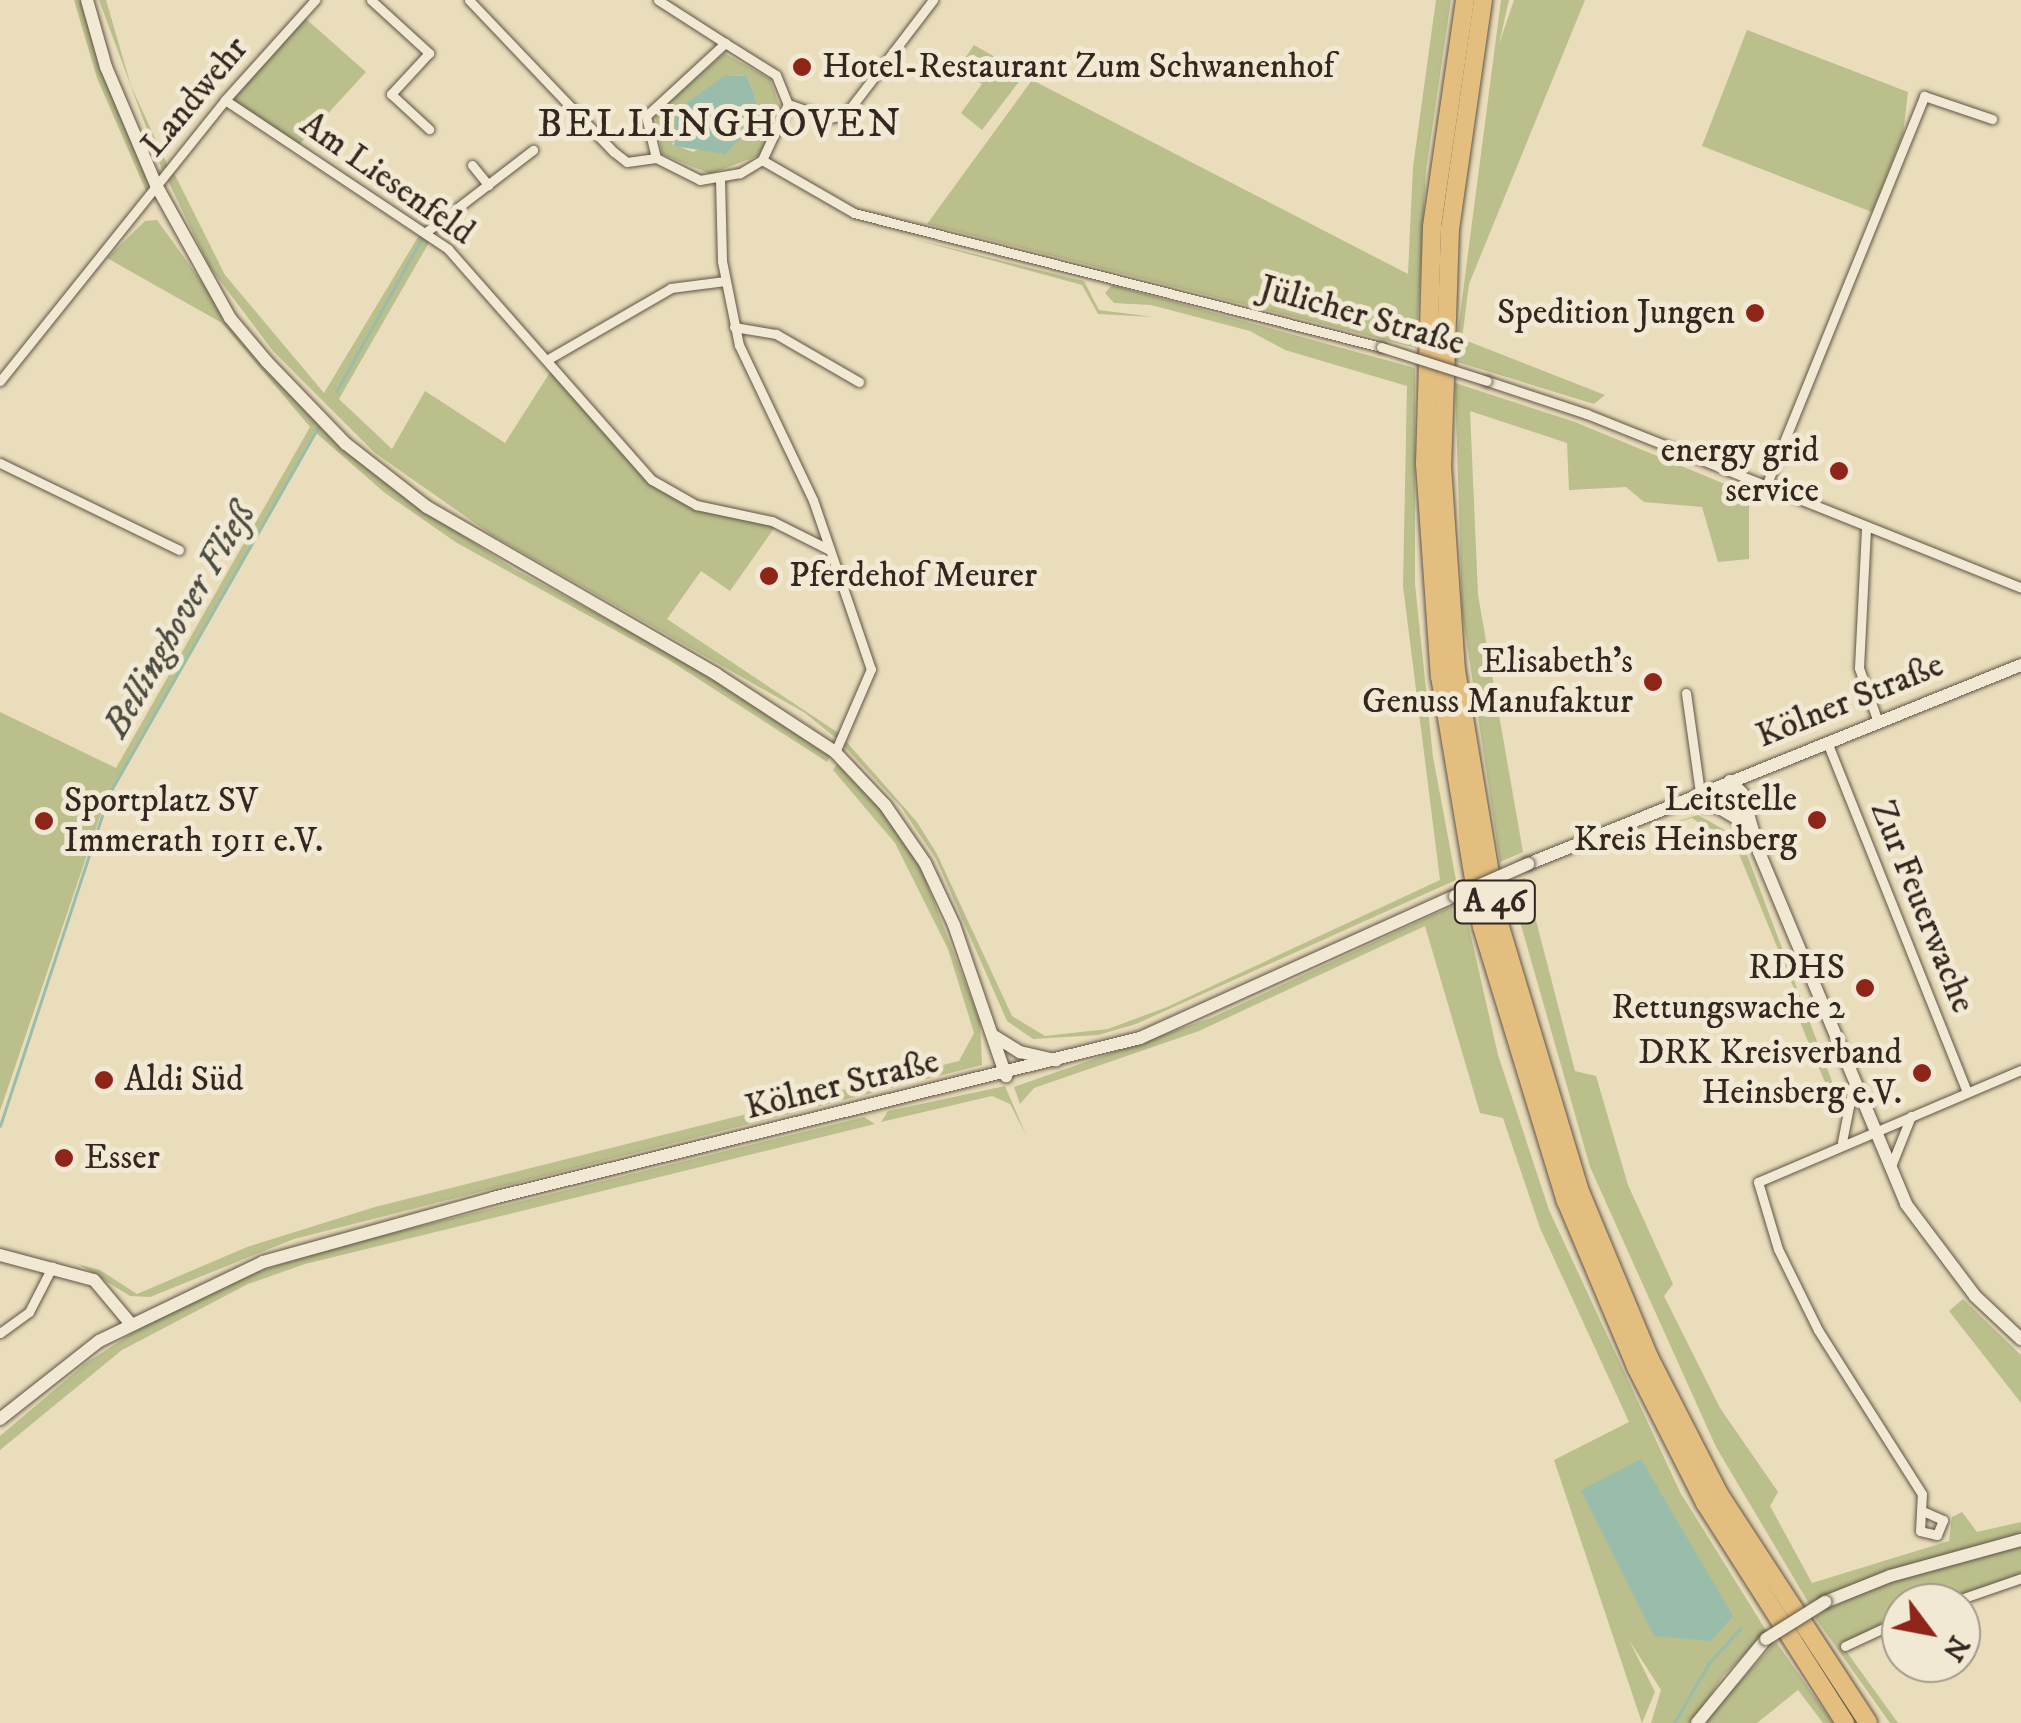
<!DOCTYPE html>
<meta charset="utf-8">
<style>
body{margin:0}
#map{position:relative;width:2021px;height:1723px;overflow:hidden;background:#e9ddbb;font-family:"IM FELL DW Pica",serif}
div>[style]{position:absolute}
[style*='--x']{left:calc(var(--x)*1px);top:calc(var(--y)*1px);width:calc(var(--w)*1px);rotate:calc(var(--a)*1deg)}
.green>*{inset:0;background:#bbbf8c}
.water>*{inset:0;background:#99bdaa}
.stream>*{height:2.5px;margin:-1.25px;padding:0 1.25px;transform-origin:1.25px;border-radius:1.25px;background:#99bdaa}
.roads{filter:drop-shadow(0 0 2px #605446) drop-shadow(0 0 2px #605446)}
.street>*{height:9px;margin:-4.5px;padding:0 4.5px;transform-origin:4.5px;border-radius:4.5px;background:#f1e9d3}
.secondary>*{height:12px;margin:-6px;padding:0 6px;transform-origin:6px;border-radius:6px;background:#f1e9d3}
.highway>*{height:18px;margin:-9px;padding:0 9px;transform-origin:9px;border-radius:9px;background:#e4be7e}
.bridges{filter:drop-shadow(0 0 2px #605446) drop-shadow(0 0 2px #605446)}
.street-bridge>*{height:9px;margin:-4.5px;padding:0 4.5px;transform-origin:4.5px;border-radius:4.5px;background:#f1e9d3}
.secondary-bridge>*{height:12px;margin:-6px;padding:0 6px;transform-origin:6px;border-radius:6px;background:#f1e9d3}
.dots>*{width:28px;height:28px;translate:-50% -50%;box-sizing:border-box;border:5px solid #f1e9d3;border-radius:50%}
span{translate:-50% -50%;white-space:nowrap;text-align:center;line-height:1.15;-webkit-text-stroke:10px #f1e9d3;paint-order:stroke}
.shield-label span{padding:2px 8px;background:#f1e9d3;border:2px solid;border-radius:8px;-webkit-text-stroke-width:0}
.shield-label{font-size:32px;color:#33271f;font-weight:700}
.poi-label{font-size:35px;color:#33271f}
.left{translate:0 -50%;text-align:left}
.right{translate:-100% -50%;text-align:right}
.street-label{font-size:35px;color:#33271f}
.water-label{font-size:38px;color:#4c4c42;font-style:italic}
.quarter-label{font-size:40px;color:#33271f;letter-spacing:2.5px}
.north{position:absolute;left:1881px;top:1583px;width:100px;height:100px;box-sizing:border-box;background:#f1e9d3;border:2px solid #a59b8b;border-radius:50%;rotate:122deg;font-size:28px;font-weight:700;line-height:40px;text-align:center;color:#33271f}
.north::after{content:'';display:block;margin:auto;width:35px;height:45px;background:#8f2418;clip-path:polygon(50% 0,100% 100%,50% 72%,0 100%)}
</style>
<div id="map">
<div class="green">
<i style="clip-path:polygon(74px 0,81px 0,99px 64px,151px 186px,147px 193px,97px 78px)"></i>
<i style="clip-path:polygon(99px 0,106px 0,131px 86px,168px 166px,162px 170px)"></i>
<i style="clip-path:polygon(1436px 0,1451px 0,1426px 171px,1416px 348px,927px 224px,1032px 80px,1408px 274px,1413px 167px)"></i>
<i style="clip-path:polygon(1501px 0,1509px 0,1499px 44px,1514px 0,1585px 0,1469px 284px,1462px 339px,1605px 395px,1594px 404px,1454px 361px)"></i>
<i style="clip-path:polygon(305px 18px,366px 72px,299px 145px,234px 101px,234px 94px)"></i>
<i style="clip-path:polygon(1747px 30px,1908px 92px,1903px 134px,1872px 212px,1702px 146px)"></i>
<i style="clip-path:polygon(974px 45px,1025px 74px,982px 130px,961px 113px,982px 84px,959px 67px)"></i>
<i style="clip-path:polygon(evenodd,724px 53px,770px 79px,781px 110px,760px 155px,710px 174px,662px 154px,655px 115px,724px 53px,725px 75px,747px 76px,762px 117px,693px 152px,672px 144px,725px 75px)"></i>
<i style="clip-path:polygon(173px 171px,225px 275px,324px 393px,421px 232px,431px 239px,339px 399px,392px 449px,425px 391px,505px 443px,554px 366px,671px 496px,775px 527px,730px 591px,701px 571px,667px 619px,840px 734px,837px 739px,805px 713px,492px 535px,375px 453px,273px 351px,209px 266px,167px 179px)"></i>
<i style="clip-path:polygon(157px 220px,259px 361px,405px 498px,514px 569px,692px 665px,830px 756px,827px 762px,669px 660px,457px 543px,385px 493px,315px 432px,106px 799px,0 1111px,0 712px,116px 768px,310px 427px,222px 323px,107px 258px,145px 221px)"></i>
<i style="clip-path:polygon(910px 238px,1084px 281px,1099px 310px,1154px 317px,1098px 314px,1082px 285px)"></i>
<i style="clip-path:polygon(1112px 285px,1415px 368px,1415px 584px,1433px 757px,1456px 880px,1136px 1024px,1098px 1035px,1033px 1039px,1007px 1021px,936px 859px,901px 807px,842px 744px,844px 739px,917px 822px,937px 854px,1012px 1016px,1045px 1036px,1108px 1029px,1167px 1007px,1440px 880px,1403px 586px,1407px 386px,1285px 350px,1250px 331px,1151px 305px,1114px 303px,1105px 293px)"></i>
<i style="clip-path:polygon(1455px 383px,1575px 422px,1749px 494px,1749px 559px,1718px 562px,1702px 507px,1644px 502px,1626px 487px,1569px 490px,1567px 443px,1470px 411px,1478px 595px,1523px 852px,1500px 862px,1462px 611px)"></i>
<i style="clip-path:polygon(837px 764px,885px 814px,921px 868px,980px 1021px,982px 1065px,294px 1239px,150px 1297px,130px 1296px,78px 1264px,100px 1270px,137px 1294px,247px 1247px,375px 1207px,959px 1061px,974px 1033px,948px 949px,895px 843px,833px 770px)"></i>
<i style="clip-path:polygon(1698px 815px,1723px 829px,1747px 855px,1833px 1084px,1827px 1087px,1813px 1054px,1789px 994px,1795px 991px,1737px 849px,1692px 818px,1651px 829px)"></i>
<i style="clip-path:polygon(1525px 878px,1575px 1071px,1596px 1076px,1628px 1185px,1673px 1284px,1664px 1296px,1720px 1408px,1778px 1492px,1770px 1506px,1812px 1583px,1949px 1541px,1952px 1517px,1962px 1512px,1977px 1532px,2021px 1522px,2021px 1537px,1811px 1607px,1716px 1447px,1590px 1167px,1509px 883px)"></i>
<i style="clip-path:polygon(1463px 901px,1498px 1055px,1549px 1210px,1680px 1492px,1767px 1632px,1723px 1676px,1692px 1723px,1651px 1723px,1661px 1690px,1629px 1640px,1655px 1692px,1642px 1723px,1554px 1460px,1629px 1422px,1540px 1228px,1503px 1118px,1480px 1113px,1425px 926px,1199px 1031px,1034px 1088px,1020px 1104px,1014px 1087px,1211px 1018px)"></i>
<i style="clip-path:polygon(1005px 1086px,1026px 1135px,1010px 1104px,992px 1096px,881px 1122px,888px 1111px)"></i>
<i style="clip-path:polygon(864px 1117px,875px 1124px,305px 1264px,248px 1284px,122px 1350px,0 1450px,0 1436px,86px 1363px,162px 1314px,237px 1279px,323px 1250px)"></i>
<i style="clip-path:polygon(1963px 1299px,2021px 1355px,2021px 1403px,1949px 1311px)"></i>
<i style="clip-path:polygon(2021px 1546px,2021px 1574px,1941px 1603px,1901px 1603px,1901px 1617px,1841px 1644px,1898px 1723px,1890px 1723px,1814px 1616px,1883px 1583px)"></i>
<i style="clip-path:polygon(1776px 1642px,1833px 1723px,1823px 1723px,1798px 1690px,1757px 1723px,1702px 1723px)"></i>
</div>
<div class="water">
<i style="clip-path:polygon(725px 75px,747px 76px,762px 117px,725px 154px,674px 146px,676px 111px)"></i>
<i style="clip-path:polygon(1641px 1459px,1733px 1616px,1711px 1641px,1654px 1636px,1581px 1490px)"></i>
</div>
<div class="stream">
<i style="--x:336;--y:392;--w:174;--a:-60.8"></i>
<i style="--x:0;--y:1126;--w:349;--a:-71.8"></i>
<i style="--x:109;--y:794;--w:422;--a:-60.3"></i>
<i style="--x:1674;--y:1723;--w:69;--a:-59.7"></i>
<i style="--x:1709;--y:1663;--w:47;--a:-47.6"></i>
</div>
<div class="roads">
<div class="street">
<i style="--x:371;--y:0;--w:79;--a:42.4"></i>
<i style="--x:429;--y:53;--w:56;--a:132.8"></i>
<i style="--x:391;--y:94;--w:52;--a:42.6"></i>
<i style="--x:469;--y:0;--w:210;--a:46.4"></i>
<i style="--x:614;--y:152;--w:16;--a:38"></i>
<i style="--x:627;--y:162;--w:29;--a:-8"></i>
<i style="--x:658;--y:0;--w:80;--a:32.7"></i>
<i style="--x:725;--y:43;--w:60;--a:32.1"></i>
<i style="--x:776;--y:75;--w:31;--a:68"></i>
<i style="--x:788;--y:104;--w:62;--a:114.9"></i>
<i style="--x:762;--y:160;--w:26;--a:149"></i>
<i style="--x:740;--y:173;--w:41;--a:170.1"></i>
<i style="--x:700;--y:180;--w:49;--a:-153.4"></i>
<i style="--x:656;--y:158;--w:43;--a:-103.4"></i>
<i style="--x:646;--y:116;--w:108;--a:-42.7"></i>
<i style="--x:225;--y:100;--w:268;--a:33.7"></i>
<i style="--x:448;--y:249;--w:308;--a:48.6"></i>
<i style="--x:652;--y:480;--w:51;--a:29.6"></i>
<i style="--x:696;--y:505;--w:78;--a:11.9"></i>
<i style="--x:772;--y:521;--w:65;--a:26.6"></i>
<i style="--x:788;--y:104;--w:43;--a:18.9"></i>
<i style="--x:829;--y:118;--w:16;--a:-11"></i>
<i style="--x:845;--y:115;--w:145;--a:-52.6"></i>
<i style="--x:762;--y:160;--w:106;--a:29.9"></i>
<i style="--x:854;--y:213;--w:544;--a:14.27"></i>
<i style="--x:472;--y:165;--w:26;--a:51"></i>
<i style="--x:720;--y:179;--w:82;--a:88.6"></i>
<i style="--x:722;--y:261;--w:86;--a:78.6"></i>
<i style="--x:739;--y:345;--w:172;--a:64.5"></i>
<i style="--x:813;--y:500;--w:179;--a:71.1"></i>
<i style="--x:871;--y:669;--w:90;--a:113.4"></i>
<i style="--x:426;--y:232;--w:135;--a:-37.5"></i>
<i style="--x:734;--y:327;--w:43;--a:9.5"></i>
<i style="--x:776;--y:334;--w:96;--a:30"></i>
<i style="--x:550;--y:358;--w:140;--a:-30"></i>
<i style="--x:671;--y:288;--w:54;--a:-7.4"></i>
<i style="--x:0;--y:381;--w:360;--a:-51.3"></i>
<i style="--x:225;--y:100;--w:135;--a:-48"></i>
<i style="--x:1487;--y:381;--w:105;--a:18.3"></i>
<i style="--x:1587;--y:414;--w:468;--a:21.8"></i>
<i style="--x:0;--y:463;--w:199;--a:25.9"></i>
<i style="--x:1766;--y:486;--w:421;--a:-67.9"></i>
<i style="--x:1924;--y:96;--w:72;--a:18.7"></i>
<i style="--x:1866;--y:529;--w:139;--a:92.9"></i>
<i style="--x:1859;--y:668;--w:57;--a:70.6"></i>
<i style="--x:1686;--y:693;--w:101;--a:82"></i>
<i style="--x:1827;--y:742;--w:377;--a:68.2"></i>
<i style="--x:1842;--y:1142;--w:57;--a:-78.9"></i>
<i style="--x:1891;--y:1166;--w:54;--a:-68.2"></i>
<i style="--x:0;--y:1333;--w:36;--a:-36"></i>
<i style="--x:29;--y:1312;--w:51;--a:-62.9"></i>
<i style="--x:1925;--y:1512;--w:20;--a:24"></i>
<i style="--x:1943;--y:1520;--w:16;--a:112"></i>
<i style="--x:1937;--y:1535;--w:17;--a:-167"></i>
<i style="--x:1920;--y:1531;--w:37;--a:-87"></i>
<i style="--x:1922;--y:1494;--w:194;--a:-122.4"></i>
<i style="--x:1818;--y:1330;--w:90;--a:-116.3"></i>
<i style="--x:1778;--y:1249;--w:70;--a:-106.6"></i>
<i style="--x:1758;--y:1182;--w:286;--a:-23.1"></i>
<i style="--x:1949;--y:1603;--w:76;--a:-19.1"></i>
<i style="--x:1845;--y:1646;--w:62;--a:-24.9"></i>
</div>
<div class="secondary">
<i style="--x:87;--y:0;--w:70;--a:74.2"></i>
<i style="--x:106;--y:67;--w:128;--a:67"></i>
<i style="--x:156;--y:185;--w:152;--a:60.9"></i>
<i style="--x:230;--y:318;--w:57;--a:49.9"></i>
<i style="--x:267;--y:362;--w:114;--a:46.1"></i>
<i style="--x:346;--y:444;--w:103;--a:37.9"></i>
<i style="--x:427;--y:507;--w:334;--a:30"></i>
<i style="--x:716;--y:674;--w:142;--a:33.2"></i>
<i style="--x:835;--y:752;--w:73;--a:46.7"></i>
<i style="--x:885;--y:805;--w:70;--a:55.4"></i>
<i style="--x:925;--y:863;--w:68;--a:64.9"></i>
<i style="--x:954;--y:925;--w:160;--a:71"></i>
<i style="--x:1730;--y:781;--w:17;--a:45"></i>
<i style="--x:1742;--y:793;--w:61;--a:73.9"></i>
<i style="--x:1759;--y:852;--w:381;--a:67.3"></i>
<i style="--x:1906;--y:1204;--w:115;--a:53.1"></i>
<i style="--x:1975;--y:1296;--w:63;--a:43.1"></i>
<i style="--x:1730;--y:781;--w:17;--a:97"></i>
<i style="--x:1728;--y:798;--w:40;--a:63.4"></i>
<i style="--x:1686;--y:802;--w:32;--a:9"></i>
<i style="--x:1718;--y:807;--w:21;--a:31"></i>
<i style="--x:1528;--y:864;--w:532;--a:-21.98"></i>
<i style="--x:994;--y:1036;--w:31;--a:32"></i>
<i style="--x:1020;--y:1052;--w:37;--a:13"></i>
<i style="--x:0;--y:1255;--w:97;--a:14.9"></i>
<i style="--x:94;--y:1280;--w:56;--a:50.1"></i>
<i style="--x:0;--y:1419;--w:126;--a:-38.2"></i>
<i style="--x:99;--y:1341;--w:182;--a:-25.7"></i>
<i style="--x:263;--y:1262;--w:239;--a:-15.5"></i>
<i style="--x:493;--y:1198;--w:666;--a:-13.89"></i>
<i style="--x:1140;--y:1038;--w:346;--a:-24.3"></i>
<i style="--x:1825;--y:1602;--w:70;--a:-21.8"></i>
<i style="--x:1890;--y:1576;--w:136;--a:-15.4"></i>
<i style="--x:1697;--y:1723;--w:109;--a:-50.6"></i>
</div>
<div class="highway">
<i style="--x:1465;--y:0;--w:229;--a:98.3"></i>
<i style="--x:1432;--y:227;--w:237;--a:91.7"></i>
<i style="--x:1425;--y:464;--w:213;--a:86"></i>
<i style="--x:1440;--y:676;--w:254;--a:80.5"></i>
<i style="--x:1482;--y:927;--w:287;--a:73"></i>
<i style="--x:1566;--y:1201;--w:180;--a:67.1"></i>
<i style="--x:1636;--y:1367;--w:153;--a:63.1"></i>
<i style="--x:1705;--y:1503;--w:261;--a:57.5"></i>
<i style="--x:1483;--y:0;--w:230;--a:98.2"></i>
<i style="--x:1450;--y:228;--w:238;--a:91.9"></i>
<i style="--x:1442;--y:466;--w:204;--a:86.1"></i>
<i style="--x:1456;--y:670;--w:254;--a:80.5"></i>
<i style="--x:1498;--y:920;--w:281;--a:73.2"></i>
<i style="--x:1579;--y:1189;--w:182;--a:67.4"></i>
<i style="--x:1649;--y:1357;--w:154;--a:62.9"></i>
<i style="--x:1719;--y:1494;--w:273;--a:56.9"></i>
</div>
</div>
<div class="bridges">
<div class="street-bridge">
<i style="--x:1381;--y:347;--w:111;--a:17.8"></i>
</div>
<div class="secondary-bridge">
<i style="--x:1455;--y:896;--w:80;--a:-23.7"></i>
<i style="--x:1766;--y:1639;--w:70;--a:-32.1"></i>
</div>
</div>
<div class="dots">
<i style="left:802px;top:67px;background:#8f2418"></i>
<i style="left:1755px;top:313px;background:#8f2418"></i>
<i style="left:1839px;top:471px;background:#8f2418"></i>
<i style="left:769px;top:576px;background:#8f2418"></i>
<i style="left:1653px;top:682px;background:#8f2418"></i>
<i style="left:1817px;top:820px;background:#8f2418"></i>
<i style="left:44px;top:821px;background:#8f2418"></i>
<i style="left:1865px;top:988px;background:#8f2418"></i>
<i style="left:1922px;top:1073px;background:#8f2418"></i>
<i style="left:104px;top:1080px;background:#8f2418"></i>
<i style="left:64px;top:1158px;background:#8f2418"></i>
</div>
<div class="shield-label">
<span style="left:1495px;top:902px">A 46</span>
</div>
<div class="poi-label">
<span class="left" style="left:822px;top:67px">Hotel-Restaurant Zum Schwanenhof</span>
<span class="right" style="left:1735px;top:313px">Spedition Jungen</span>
<span class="right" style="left:1819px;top:471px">energy grid<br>service</span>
<span class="left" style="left:789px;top:576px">Pferdehof Meurer</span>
<span class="right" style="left:1633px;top:682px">Elisabeth’s<br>Genuss Manufaktur</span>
<span class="right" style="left:1797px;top:820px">Leitstelle<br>Kreis Heinsberg</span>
<span class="left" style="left:64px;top:821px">Sportplatz SV<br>Immerath 1911 e.V.</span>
<span class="right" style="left:1845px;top:988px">RDHS<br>Rettungswache 2</span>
<span class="right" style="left:1902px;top:1073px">DRK Kreisverband<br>Heinsberg e.V.</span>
<span class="left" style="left:124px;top:1080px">Aldi Süd</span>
<span class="left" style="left:84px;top:1158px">Esser</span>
</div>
<div class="street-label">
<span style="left:195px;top:97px;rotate:-50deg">Landwehr</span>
<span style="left:387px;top:179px;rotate:35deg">Am Liesenfeld</span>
<span style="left:1362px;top:316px;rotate:16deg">Jülicher Straße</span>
<span style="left:1850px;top:701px;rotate:-22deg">Kölner Straße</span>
<span style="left:1922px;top:907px;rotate:68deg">Zur Feuerwache</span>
<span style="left:842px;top:1085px;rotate:-14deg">Kölner Straße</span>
</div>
<div class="water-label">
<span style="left:180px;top:620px;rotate:-60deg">Bellinghover Fließ</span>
</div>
<div class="quarter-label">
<span style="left:720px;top:125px">BELLINGHOVEN</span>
</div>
<div class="north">N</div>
</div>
